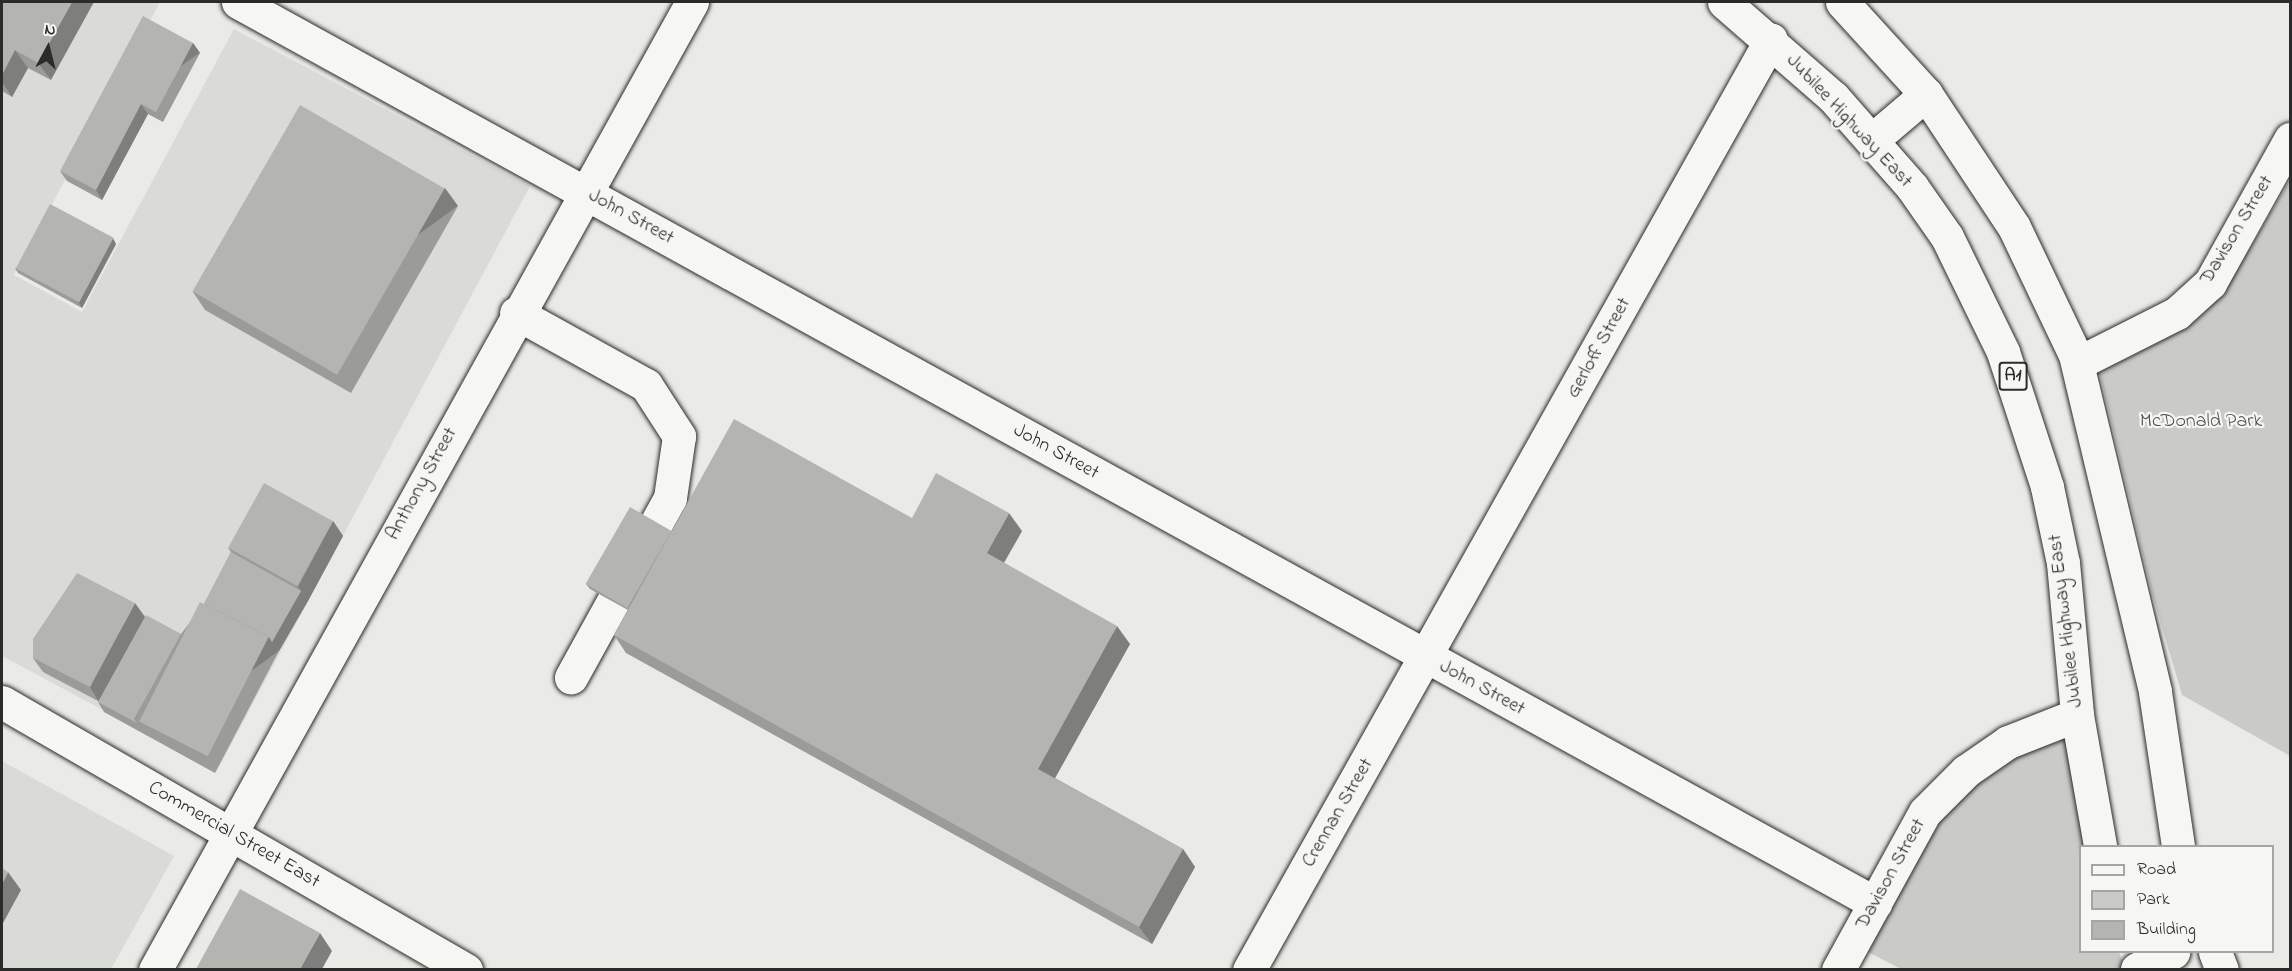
<!DOCTYPE html>
<style>
body{margin:0}
#map{position:relative;width:2292px;height:971px;overflow:hidden;background:#eaeae6;font-family:"Indie Flower",sans-serif}
div>[style]{position:absolute}
[style*='--x']{left:calc(var(--x)*1px);top:calc(var(--y)*1px);width:calc(var(--w)*1px);rotate:calc(var(--a)*1deg)}
.built>*{inset:0;background:#dadad6}
.green>*{inset:0;background:#cacac7}
.roads{filter:drop-shadow(0 0 2px #2b2b2b) drop-shadow(0 0 2px #2b2b2b)}
.minor>*{height:33px;margin:-16.5px;padding:0 16.5px;transform-origin:16.5px;border-radius:16.5px;background:#f6f6f2}
.highway>*{height:33px;margin:-16.5px;padding:0 16.5px;transform-origin:16.5px;border-radius:16.5px;background:#f6f6f2}
.wall>*{inset:0;background:#9b9b98}
.shaded-wall>*{inset:0;background:#7e7e7c;transform-origin:0 0}
.building>*{inset:0;background:#b4b4b1;transform-origin:0 0}
span{translate:-50% -50%;white-space:nowrap;text-align:center;line-height:1.15;-webkit-text-stroke:4.5px #f6f6f2;paint-order:stroke}
.shield-label span{padding:2px 4px;background:#f6f6f2;border:2px solid;border-radius:4px;-webkit-text-stroke-width:0}
.shield-label{font-size:18px;color:#2b2b2b;font-weight:700}
.street-label{font-size:20px;color:#2b2b2b}
.park-label{font-size:20px;color:#535352}
.frame{position:absolute;inset:0;border:3px solid #2b2b2b;pointer-events:none}
.legend{position:absolute;left:2079px;top:845px;width:195px;height:108px;box-sizing:border-box;background:#f6f6f2;border:2px solid #a5a5a2;margin:0;padding:8px 10px;list-style:none;font-size:18px;color:#2b2b2b}
.legend li{display:flex;align-items:center;gap:12px;height:30px}
.legend b{width:30px;border:2px solid #a5a5a2}
.north{position:absolute;left:18px;top:18px;width:60px;height:60px;-webkit-text-stroke:4px #f6f6f2;paint-order:stroke;rotate:7deg;font-size:16px;font-weight:700;line-height:24px;text-align:center;color:#2b2b2b}
.north::after{content:'';display:block;margin:auto;width:21px;height:27px;background:#2b2b2b;clip-path:polygon(50% 0,100% 100%,50% 72%,0 100%)}
</style>
<div id="map">
<div class="built">
<i style="clip-path:polygon(2px 2px,160px 2px,14px 275px,82px 312px,234px 29px,530px 186px,217px 771px,2px 656px)"></i>
<i style="clip-path:polygon(2px 761px,174px 856px,111px 969px,2px 969px)"></i>
</div>
<div class="green">
<i style="clip-path:polygon(2290px 180px,2290px 756px,2182px 695px,2152px 593px,2099px 370px,2190px 324px,2223px 294px)"></i>
<i style="clip-path:polygon(2068px 729px,2089px 846px,2080px 846px,2080px 952px,2119px 952px,2125px 969px,1901px 969px,1862px 949px,1935px 814px,2013px 749px)"></i>
</div>
<div class="roads">
<div class="minor">
<i style="--x:238;--y:2;--w:1869;--a:28.83"></i>
<i style="--x:516;--y:313;--w:149;--a:29"></i>
<i style="--x:646;--y:385;--w:61;--a:57.1"></i>
<i style="--x:679;--y:436;--w:63;--a:98.3"></i>
<i style="--x:670;--y:498;--w:205;--a:118.9"></i>
<i style="--x:2078;--y:363;--w:111;--a:-26.8"></i>
<i style="--x:2177;--y:313;--w:45;--a:-42.3"></i>
<i style="--x:2210;--y:283;--w:165;--a:-60.9"></i>
<i style="--x:2;--y:702;--w:536;--a:30.01"></i>
<i style="--x:155;--y:970;--w:1107;--a:-60.98"></i>
<i style="--x:1249;--y:970;--w:1067;--a:-60.72"></i>
<i style="--x:1838;--y:970;--w:180;--a:-61.2"></i>
<i style="--x:1925;--y:812;--w:58;--a:-45"></i>
<i style="--x:1966;--y:771;--w:51;--a:-34.6"></i>
<i style="--x:2008;--y:742;--w:74;--a:-21.4"></i>
</div>
<div class="highway">
<i style="--x:1724;--y:2;--w:145;--a:41.1"></i>
<i style="--x:1833;--y:97;--w:120;--a:48.7"></i>
<i style="--x:1912;--y:187;--w:61;--a:55"></i>
<i style="--x:1947;--y:237;--w:128;--a:64"></i>
<i style="--x:2003;--y:352;--w:142;--a:71.9"></i>
<i style="--x:2047;--y:487;--w:78;--a:78.1"></i>
<i style="--x:2063;--y:563;--w:153;--a:84.7"></i>
<i style="--x:2077;--y:715;--w:133;--a:80"></i>
<i style="--x:1842;--y:2;--w:125;--a:47.6"></i>
<i style="--x:1926;--y:94;--w:159;--a:56.5"></i>
<i style="--x:2014;--y:227;--w:142;--a:64.5"></i>
<i style="--x:2075;--y:355;--w:346;--a:76.6"></i>
<i style="--x:2155;--y:692;--w:156;--a:81.5"></i>
<i style="--x:1872;--y:140;--w:71;--a:-40.4"></i>
<i style="--x:2215;--y:952;--w:19;--a:69"></i>
<i style="--x:2137;--y:969;--w:40;--a:-25"></i>
</div>
</div>
<div class="wall">
<i style="clip-path:polygon(2px 2px,51px 80px,28px 68px,12px 97px,2px 91px)"></i>
<i style="clip-path:polygon(193px 43px,200px 53px,163px 122px,148px 114px,102px 200px,67px 181px,60px 171px)"></i>
<i style="clip-path:polygon(458px 206px,351px 393px,205px 310px,193px 292px)"></i>
<i style="clip-path:polygon(116px 244px,82px 308px,18px 273px,15px 268px)"></i>
<i style="clip-path:polygon(333px 521px,343px 536px,308px 601px,279px 651px,215px 773px,104px 712px,98px 702px,98px 701px,43px 672px,33px 658px,145px 617px,181px 634px,204px 604px,231px 552px,228px 548px)"></i>
<i style="clip-path:polygon(672px 531px,1022px 531px,1004px 563px,1130px 644px,1055px 778px,1183px 849px,1195px 867px,1152px 944px,626px 653px,614px 635px,628px 610px,590px 589px,586px 584px)"></i>
</div>
<div class="shaded-wall">
<i style="clip-path:polygon(72px 2px,94px 2px,51px 80px,38px 63px)"></i>
<i style="left:193px;top:43px;width:12px;height:78px;rotate:55deg"></i>
<i style="clip-path:polygon(15px 50px,28px 68px,12px 97px,2px 82px,2px 75px)"></i>
<i style="clip-path:polygon(141px 104px,148px 114px,102px 200px,96px 190px)"></i>
<i style="left:445px;top:188px;width:22px;height:215px;rotate:54deg"></i>
<i style="clip-path:polygon(113px 238px,116px 244px,82px 308px,78px 302px)"></i>
<i style="clip-path:polygon(1009px 513px,1022px 531px,999px 571px,987px 553px)"></i>
<i style="clip-path:polygon(333px 521px,343px 536px,308px 601px,279px 651px,272px 642px,301px 591px,298px 587px)"></i>
<i style="clip-path:polygon(135px 603px,145px 617px,99px 702px,90px 687px)"></i>
<i style="clip-path:polygon(1117px 626px,1130px 644px,1050px 787px,1038px 769px)"></i>
<i style="left:269px;top:637px;width:17px;height:137px;rotate:54deg"></i>
<i style="clip-path:polygon(1183px 849px,1195px 867px,1152px 944px,1139px 927px)"></i>
<i style="clip-path:polygon(8px 872px,21px 890px,2px 925px,2px 884px)"></i>
<i style="clip-path:polygon(320px 933px,332px 951px,322px 969px,300px 969px)"></i>
</div>
<div class="building">
<i style="clip-path:polygon(2px 2px,72px 2px,38px 63px,15px 50px,2px 75px)"></i>
<i style="clip-path:polygon(143px 16px,193px 43px,156px 112px,141px 104px,96px 190px,60px 171px)"></i>
<i style="left:300px;top:105px;width:167px;height:215px;rotate:30deg"></i>
<i style="left:50px;top:204px;width:72px;height:73px;rotate:28deg"></i>
<i style="clip-path:polygon(734px 419px,912px 518px,936px 473px,1009px 513px,987px 553px,1117px 626px,1038px 769px,1183px 849px,1139px 927px,614px 635px)"></i>
<i style="left:264px;top:483px;width:79px;height:74px;rotate:29deg"></i>
<i style="left:630px;top:507px;width:48px;height:89px;rotate:30deg"></i>
<i style="clip-path:polygon(231px 552px,301px 591px,272px 642px,269px 637px,204px 604px)"></i>
<i style="clip-path:polygon(77px 573px,135px 603px,90px 687px,33px 658px,33px 639px)"></i>
<i style="left:200px;top:602px;width:77px;height:134px;rotate:27deg"></i>
<i style="clip-path:polygon(146px 615px,181px 634px,134px 719px,137px 723px,98px 702px)"></i>
<i style="clip-path:polygon(2px 868px,8px 872px,2px 884px)"></i>
<i style="clip-path:polygon(240px 889px,320px 933px,300px 969px,196px 969px)"></i>
</div>
<div class="shield-label">
<span style="left:2013px;top:376px">A1</span>
</div>
<div class="street-label">
<span style="left:1849px;top:121px;rotate:47deg">Jubilee Highway East</span>
<span style="left:631px;top:217px;rotate:29deg">John Street</span>
<span style="left:2237px;top:230px;rotate:-59deg">Davison Street</span>
<span style="left:1599px;top:348px;rotate:-61deg">Gerloff Street</span>
<span style="left:1056px;top:452px;rotate:29deg">John Street</span>
<span style="left:422px;top:484px;rotate:-61deg">Anthony Street</span>
<span style="left:2066px;top:621px;rotate:-97deg">Jubilee Highway East</span>
<span style="left:1482px;top:688px;rotate:29deg">John Street</span>
<span style="left:1338px;top:813px;rotate:-60deg">Crennan Street</span>
<span style="left:234px;top:835px;rotate:30deg">Commercial Street East</span>
<span style="left:1891px;top:874px;rotate:-61deg">Davison Street</span>
</div>
<div class="park-label">
<span style="left:2201px;top:421px">McDonald Park</span>
</div>
<div class="frame"></div>
<ul class="legend">
<li><b style="height:8px;background:#f6f6f2"></b>Road</li>
<li><b style="height:16px;background:#cacac7"></b>Park</li>
<li><b style="height:16px;background:#b4b4b1"></b>Building</li>
</ul>
<div class="north">N</div>
</div>
